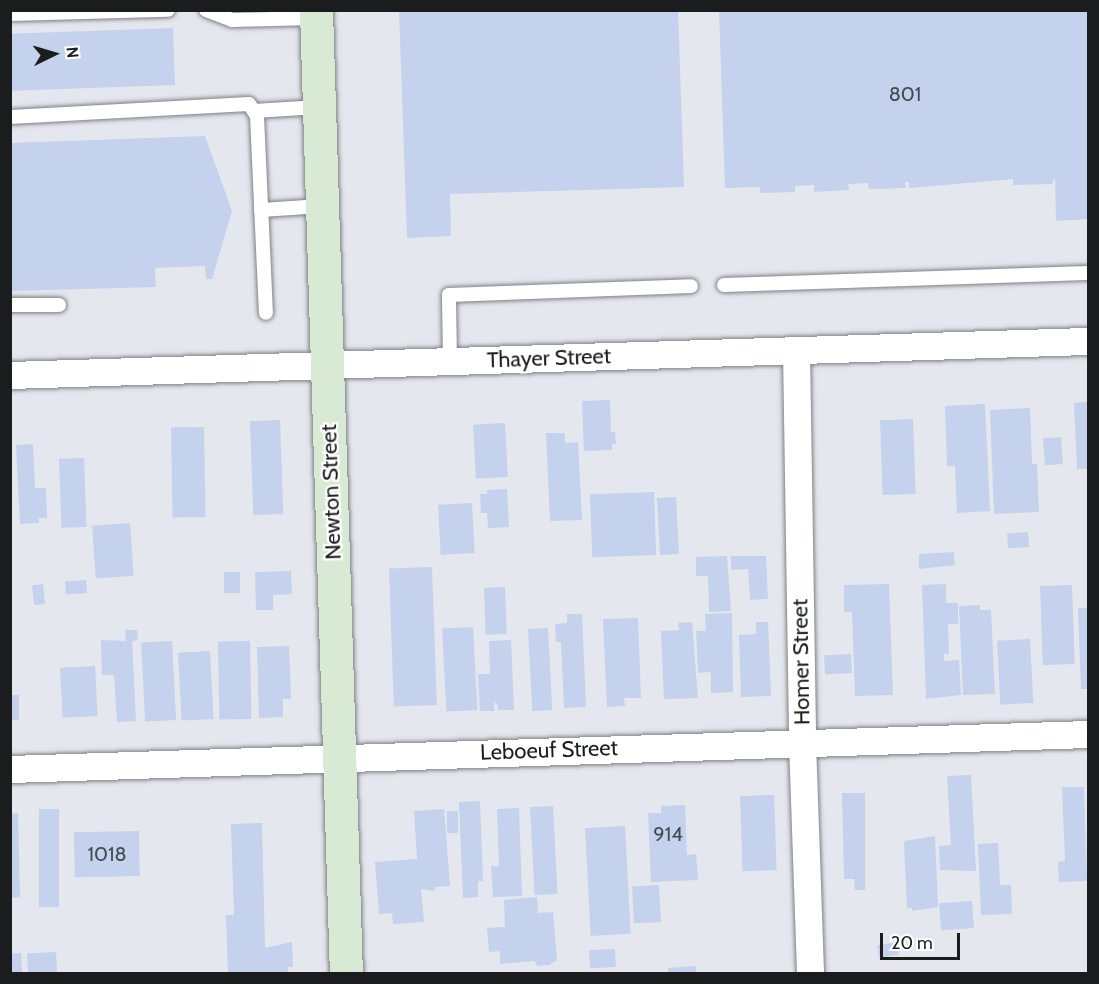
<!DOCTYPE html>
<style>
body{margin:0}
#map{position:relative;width:1099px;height:984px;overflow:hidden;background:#e4e7ed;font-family:Cabin,sans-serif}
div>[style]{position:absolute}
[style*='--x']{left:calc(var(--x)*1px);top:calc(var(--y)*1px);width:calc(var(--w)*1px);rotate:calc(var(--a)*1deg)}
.building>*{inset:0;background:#c4d2ed;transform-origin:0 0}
.roads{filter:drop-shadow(0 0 2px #7e8186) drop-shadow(0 0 2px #7e8186)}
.lane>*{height:14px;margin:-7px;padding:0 7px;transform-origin:7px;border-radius:7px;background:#fff}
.street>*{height:27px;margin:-13.5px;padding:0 13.5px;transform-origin:13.5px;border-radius:13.5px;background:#fff}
.secondary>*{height:33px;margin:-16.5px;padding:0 16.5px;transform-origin:16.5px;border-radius:16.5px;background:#d9ead4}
span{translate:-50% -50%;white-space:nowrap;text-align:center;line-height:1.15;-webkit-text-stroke:4.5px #fff;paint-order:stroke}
.number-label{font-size:20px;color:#454a52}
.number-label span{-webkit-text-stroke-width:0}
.street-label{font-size:22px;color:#1b1c1e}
.frame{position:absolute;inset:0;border:12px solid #1b1c1e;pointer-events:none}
.north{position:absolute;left:24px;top:24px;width:60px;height:60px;-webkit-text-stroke:4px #fff;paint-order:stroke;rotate:85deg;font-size:16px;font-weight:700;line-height:24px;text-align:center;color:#1b1c1e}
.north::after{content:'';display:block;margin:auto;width:21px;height:27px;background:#1b1c1e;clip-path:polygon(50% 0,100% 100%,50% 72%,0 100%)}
.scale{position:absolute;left:880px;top:933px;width:80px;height:27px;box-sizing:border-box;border:3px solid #1b1c1e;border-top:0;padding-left:8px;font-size:18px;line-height:21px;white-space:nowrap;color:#1b1c1e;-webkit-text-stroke:4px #fff;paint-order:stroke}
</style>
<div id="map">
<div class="building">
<i style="clip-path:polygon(399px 10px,678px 10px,684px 187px,450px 194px,451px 236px,407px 238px)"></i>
<i style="clip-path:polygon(719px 10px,1088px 10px,1088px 219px,1056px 221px,1055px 177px,1052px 184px,1013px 185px,1013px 179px,909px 188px,909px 182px,905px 182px,906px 188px,869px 189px,868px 183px,848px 184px,849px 190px,814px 192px,814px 185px,795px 186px,795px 192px,760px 193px,760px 187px,725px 188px)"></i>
<i style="left:173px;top:28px;width:57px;height:163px;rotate:88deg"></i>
<i style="clip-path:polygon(205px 136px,232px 211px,212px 279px,206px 279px,205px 266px,155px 268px,156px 287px,10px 291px,10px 143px)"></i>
<i style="clip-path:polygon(610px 400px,611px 432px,615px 432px,616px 444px,612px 444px,612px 450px,584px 451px,582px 401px)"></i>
<i style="clip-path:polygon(1088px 402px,1088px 469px,1077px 469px,1074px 403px)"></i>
<i style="clip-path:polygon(985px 404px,990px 511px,957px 513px,955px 466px,947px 466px,945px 406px)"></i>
<i style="clip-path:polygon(1030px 408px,1032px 464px,1037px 464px,1039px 512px,994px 514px,990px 410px)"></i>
<i style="left:913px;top:419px;width:75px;height:33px;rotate:88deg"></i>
<i style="left:280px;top:420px;width:94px;height:30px;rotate:88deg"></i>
<i style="left:505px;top:423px;width:54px;height:32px;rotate:87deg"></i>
<i style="left:204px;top:427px;width:90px;height:33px;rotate:89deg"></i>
<i style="clip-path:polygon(546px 433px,565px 433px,565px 443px,578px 442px,582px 520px,550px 521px)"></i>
<i style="left:1061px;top:437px;width:27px;height:18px;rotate:86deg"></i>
<i style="clip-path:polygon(33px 444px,35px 488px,46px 488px,47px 518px,39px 518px,39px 523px,20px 524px,16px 445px)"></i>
<i style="left:84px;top:458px;width:69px;height:25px;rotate:88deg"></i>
<i style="clip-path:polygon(507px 489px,509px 527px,488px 528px,487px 513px,481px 513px,480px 494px,487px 494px,487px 490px)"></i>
<i style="left:654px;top:492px;width:63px;height:64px;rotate:88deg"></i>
<i style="left:676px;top:497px;width:57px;height:19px;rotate:87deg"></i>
<i style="left:472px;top:503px;width:50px;height:34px;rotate:87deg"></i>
<i style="left:130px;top:523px;width:53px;height:38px;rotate:86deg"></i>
<i style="left:1028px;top:532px;width:15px;height:21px;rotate:86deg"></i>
<i style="clip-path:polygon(954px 552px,955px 565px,919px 569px,919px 554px)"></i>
<i style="clip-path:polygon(727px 556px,731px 611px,709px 612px,708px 576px,696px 576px,696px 557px)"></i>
<i style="clip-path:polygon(731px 556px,766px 556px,768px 599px,750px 600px,748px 569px,731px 570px)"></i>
<i style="left:432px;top:567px;width:138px;height:43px;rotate:88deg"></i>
<i style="clip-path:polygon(291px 571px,292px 594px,273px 595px,273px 610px,256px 610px,255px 572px)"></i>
<i style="left:240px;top:572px;width:21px;height:16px;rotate:90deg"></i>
<i style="left:86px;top:580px;width:13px;height:21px;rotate:86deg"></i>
<i style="left:43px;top:584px;width:20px;height:11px;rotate:84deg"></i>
<i style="clip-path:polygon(889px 584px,893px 695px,855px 696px,852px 612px,844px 612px,844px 585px)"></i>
<i style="clip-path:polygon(946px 584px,946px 603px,958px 603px,958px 624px,948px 624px,949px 654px,944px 654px,944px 661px,959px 660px,961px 695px,926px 699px,922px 585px)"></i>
<i style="left:1072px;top:585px;width:79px;height:32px;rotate:88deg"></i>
<i style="left:505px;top:587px;width:47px;height:21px;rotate:88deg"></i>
<i style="clip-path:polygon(980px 605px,980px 610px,991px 610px,995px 694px,963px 695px,959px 606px)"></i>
<i style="clip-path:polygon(1078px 608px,1088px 608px,1088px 689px,1081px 689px)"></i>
<i style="clip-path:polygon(732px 613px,733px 692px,711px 693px,711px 672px,698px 673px,696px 631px,706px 631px,705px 614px)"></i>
<i style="clip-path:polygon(567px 614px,582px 614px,586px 707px,564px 708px,561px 642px,556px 642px,555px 624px,567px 623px)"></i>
<i style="clip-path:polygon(638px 618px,641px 698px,624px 698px,625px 706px,607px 707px,603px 619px)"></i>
<i style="clip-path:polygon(692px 622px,698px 698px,664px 699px,661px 631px,679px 630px,678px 623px)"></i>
<i style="clip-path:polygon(756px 622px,768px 622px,771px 696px,741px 697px,739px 635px,756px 634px)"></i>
<i style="left:473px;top:627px;width:83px;height:31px;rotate:87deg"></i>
<i style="left:548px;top:628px;width:82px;height:20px;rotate:87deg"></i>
<i style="clip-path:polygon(125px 630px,137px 630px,138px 640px,132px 641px,136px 721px,117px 722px,114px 675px,102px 675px,101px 640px,126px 641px)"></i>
<i style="left:1030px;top:639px;width:64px;height:33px;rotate:87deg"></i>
<i style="clip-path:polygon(511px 640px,514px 710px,498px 710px,497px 703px,494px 703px,494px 711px,480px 711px,478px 674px,490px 674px,489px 641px)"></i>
<i style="left:172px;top:641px;width:79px;height:31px;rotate:87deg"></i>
<i style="left:250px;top:641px;width:78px;height:32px;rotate:89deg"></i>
<i style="clip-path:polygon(289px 646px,291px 699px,283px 699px,283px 717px,259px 718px,257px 647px)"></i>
<i style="left:210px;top:651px;width:68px;height:32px;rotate:87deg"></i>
<i style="left:851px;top:654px;width:19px;height:27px;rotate:87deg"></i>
<i style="left:95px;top:666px;width:50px;height:35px;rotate:87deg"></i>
<i style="left:10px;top:695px;width:9px;height:25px"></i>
<i style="clip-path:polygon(971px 775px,976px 871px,940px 870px,939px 846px,951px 845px,947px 776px)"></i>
<i style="clip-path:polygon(1062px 787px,1084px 787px,1087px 881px,1059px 882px,1058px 862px,1065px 861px)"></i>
<i style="clip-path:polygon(842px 793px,865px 793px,865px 890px,855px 890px,854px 879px,844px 879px)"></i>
<i style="left:774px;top:795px;width:75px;height:34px;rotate:88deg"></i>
<i style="clip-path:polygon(480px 801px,483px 881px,478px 881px,478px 897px,463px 898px,459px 802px)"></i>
<i style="clip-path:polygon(685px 805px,687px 855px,696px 854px,698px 880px,651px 882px,648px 813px,661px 813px,661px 806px)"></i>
<i style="left:553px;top:806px;width:88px;height:23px;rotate:87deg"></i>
<i style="clip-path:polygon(519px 808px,522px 896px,493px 897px,491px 866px,499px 866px,497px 809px)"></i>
<i style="left:39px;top:809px;width:20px;height:98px"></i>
<i style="clip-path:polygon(444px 809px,450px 886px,435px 887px,435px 891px,421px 889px,424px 922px,393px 924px,392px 913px,379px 914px,375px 862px,417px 859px,414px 811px)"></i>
<i style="left:447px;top:811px;width:11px;height:22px"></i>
<i style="clip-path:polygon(18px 813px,20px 897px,10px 898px,10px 814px)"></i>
<i style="clip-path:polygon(262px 823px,265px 948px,292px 942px,293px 967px,288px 967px,288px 974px,228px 974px,226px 915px,234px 915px,231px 824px)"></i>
<i style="left:625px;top:826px;width:108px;height:40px;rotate:87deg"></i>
<i style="left:139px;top:831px;width:45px;height:65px;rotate:89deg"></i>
<i style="clip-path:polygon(935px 836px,938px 907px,912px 911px,912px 908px,907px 908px,904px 841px)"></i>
<i style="clip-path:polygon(998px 843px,1000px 885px,1011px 885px,1012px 914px,981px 915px,978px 844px)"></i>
<i style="left:659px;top:885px;width:37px;height:27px;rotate:87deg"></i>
<i style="clip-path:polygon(537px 897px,538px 913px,553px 912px,557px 960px,549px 965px,538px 966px,534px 961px,500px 964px,500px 951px,489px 952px,487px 928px,505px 927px,504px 900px)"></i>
<i style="left:972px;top:901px;width:27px;height:33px;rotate:86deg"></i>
<i style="left:897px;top:942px;width:13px;height:20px;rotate:81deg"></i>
<i style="left:615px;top:949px;width:18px;height:26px;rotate:87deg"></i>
<i style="left:56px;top:952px;width:22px;height:29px;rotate:87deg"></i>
<i style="left:21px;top:953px;width:21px;height:11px;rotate:87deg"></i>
<i style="clip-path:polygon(696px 966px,696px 974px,668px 974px,668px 968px)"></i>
</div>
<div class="roads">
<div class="lane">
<i style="--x:206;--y:10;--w:28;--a:21"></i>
<i style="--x:232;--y:20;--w:84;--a:-1.4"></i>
<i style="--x:10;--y:14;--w:158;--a:-1.5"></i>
<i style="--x:254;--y:111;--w:65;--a:-3.5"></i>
<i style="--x:10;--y:117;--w:239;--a:-3.1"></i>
<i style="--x:249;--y:104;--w:14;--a:56"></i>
<i style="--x:257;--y:116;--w:197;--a:87.4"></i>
<i style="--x:261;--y:210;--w:61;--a:-3.8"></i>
<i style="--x:724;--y:285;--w:364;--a:-1.9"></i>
<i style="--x:10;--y:305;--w:49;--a:0"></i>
<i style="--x:450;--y:361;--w:66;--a:-90.9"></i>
<i style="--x:449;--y:295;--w:242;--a:-2.1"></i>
</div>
<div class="street">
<i style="--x:796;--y:350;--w:392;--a:89.1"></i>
<i style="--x:802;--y:742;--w:232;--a:88"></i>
<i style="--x:10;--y:375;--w:1079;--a:-1.81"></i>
<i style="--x:10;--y:769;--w:1079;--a:-1.86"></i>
</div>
<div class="secondary">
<i style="--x:316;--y:10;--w:964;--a:88.22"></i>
</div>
</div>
<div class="number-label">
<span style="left:905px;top:94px">801</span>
<span style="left:668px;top:834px">914</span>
<span style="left:107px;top:854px">1018</span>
</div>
<div class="street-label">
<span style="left:549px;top:358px;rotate:-2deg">Thayer Street</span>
<span style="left:331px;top:492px;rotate:-92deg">Newton Street</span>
<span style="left:801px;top:662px;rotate:-91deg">Homer Street</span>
<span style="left:549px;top:750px;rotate:-2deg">Leboeuf Street</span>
</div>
<div class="frame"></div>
<div class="north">N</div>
<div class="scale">20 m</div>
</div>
